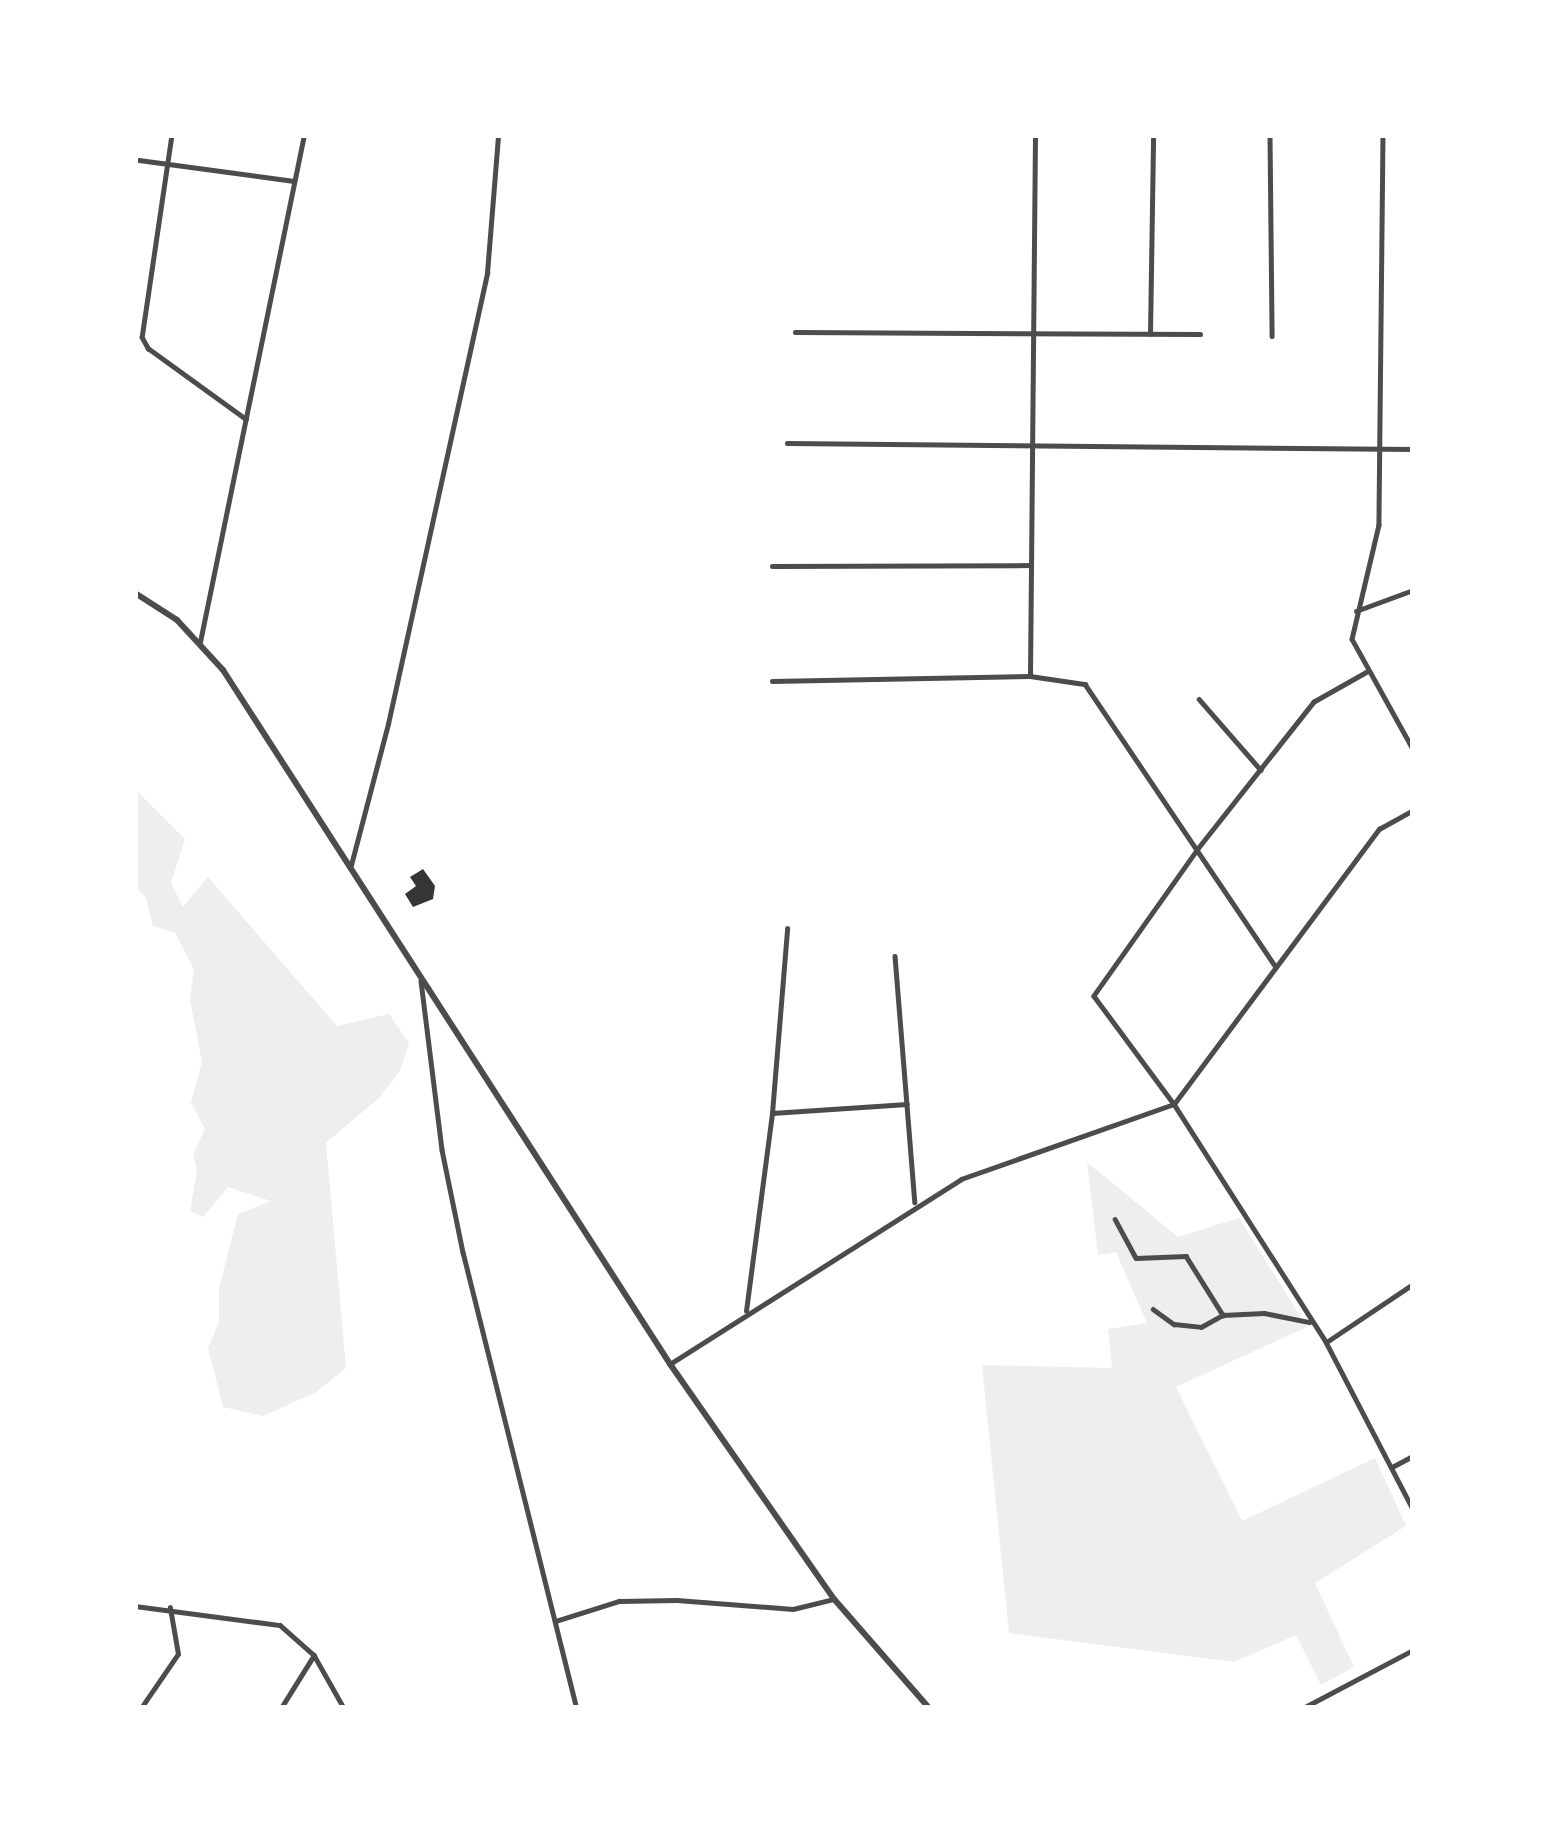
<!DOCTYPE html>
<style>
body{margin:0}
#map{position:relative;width:1548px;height:1843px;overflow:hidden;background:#fff;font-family:Jost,sans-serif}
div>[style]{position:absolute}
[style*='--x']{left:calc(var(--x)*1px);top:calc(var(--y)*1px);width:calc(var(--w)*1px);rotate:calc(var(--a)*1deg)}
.green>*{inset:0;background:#eee}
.building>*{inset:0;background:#353535}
.minor>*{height:4.5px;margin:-2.25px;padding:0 2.25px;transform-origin:2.25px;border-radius:2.25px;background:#4c4c4c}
.tertiary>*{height:6px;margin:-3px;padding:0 3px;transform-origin:3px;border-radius:3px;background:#4c4c4c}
span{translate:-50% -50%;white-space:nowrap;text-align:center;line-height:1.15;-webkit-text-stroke:12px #fff;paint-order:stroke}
.frame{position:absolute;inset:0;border:138px solid #fff;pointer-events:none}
</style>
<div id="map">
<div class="green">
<i style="clip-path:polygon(135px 789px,185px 839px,171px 883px,183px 907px,208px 877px,337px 1026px,389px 1014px,409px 1043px,400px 1071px,379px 1098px,326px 1143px,346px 1368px,316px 1392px,263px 1416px,223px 1407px,208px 1348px,219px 1322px,219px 1288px,238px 1214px,271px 1201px,228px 1187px,203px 1217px,190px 1211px,197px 1170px,193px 1154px,205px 1129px,191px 1103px,202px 1062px,190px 1000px,194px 969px,175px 933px,153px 926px,146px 898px,135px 886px)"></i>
<i style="clip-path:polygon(1087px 1162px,1178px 1237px,1239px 1218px,1307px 1327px,1176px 1387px,1242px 1521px,1375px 1458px,1406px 1526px,1315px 1583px,1354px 1667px,1321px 1685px,1296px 1635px,1234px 1662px,1009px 1633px,982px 1365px,1112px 1368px,1108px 1329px,1147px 1323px,1116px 1252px,1098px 1255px)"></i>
</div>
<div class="building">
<i style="clip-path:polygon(423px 869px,435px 886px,433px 899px,413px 907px,405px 894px,416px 886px,410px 877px)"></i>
</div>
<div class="minor">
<i style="--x:172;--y:135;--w:204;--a:98.4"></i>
<i style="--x:142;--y:337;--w:13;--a:61"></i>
<i style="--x:148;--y:348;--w:121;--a:35.9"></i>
<i style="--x:1270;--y:135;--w:201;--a:89.4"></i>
<i style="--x:1383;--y:135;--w:390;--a:90.6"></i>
<i style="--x:1379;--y:525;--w:117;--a:103.3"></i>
<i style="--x:1352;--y:639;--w:126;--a:61"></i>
<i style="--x:139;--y:160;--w:156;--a:7.7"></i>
<i style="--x:795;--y:332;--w:405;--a:0.3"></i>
<i style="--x:1150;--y:334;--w:199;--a:-89.1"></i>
<i style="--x:787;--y:443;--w:626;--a:0.55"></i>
<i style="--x:772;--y:566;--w:259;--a:-0.2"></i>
<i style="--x:1356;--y:611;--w:61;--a:-20.2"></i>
<i style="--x:200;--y:642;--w:518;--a:-78.41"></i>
<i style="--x:1369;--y:671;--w:63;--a:150.6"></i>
<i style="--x:1314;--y:702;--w:187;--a:128.3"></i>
<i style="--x:1198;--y:849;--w:180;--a:125.3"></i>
<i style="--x:1094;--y:996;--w:134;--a:53.5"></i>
<i style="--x:1174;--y:1104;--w:282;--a:57.4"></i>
<i style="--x:1326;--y:1342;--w:188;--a:62.5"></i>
<i style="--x:1030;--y:676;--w:541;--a:-89.47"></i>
<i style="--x:772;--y:681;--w:258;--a:-1.1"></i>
<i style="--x:1030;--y:676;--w:56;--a:8.3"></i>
<i style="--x:1085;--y:684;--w:341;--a:56"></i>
<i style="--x:1199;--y:699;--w:94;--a:48.9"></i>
<i style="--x:351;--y:865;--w:146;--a:-75.3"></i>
<i style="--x:388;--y:724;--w:462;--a:-77.6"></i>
<i style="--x:487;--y:273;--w:138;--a:-85.4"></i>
<i style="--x:895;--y:956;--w:247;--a:85.4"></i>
<i style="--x:421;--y:981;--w:170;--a:82.9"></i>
<i style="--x:442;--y:1150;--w:104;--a:78.4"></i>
<i style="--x:463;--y:1252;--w:470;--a:76"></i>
<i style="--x:772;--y:1113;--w:135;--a:-3.8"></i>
<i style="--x:1115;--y:1219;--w:44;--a:61.7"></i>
<i style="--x:1136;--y:1258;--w:50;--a:-2.3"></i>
<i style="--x:1186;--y:1256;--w:70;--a:57.9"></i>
<i style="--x:1223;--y:1315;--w:41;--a:-2.8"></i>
<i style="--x:1264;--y:1313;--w:46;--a:11.3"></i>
<i style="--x:1153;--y:1309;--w:26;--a:36"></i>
<i style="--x:1174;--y:1324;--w:27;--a:6"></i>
<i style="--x:1201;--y:1327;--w:25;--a:-29"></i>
<i style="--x:746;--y:1311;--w:200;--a:-82.5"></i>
<i style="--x:772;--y:1113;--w:185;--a:-85.3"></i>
<i style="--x:1328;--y:1341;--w:102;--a:-33.8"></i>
<i style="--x:670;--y:1364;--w:345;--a:-32.4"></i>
<i style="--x:961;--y:1179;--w:226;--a:-19.4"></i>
<i style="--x:1174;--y:1104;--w:343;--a:-53.3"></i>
<i style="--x:1379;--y:829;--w:39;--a:-29"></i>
<i style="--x:1392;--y:1467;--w:24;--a:-28"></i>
<i style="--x:135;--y:1606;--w:146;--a:7.5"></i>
<i style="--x:280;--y:1625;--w:45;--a:41.4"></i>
<i style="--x:314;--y:1655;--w:61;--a:60.5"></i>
<i style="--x:556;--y:1621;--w:66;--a:-17.6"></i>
<i style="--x:619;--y:1601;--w:58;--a:-1"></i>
<i style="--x:677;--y:1600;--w:116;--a:4.4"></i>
<i style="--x:793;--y:1609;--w:42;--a:-13.7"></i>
<i style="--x:141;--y:1708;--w:65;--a:-55.6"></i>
<i style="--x:178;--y:1654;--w:47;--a:-99.9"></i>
<i style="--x:281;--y:1708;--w:62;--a:-58.1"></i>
<i style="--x:1303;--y:1708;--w:124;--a:-27.8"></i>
</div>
<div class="tertiary">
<i style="--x:135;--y:593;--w:50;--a:32.7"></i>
<i style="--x:177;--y:620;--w:68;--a:47.4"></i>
<i style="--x:223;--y:670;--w:825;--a:57.21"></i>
<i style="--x:670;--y:1364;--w:287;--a:55.1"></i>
<i style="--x:834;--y:1599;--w:145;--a:48.9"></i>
</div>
<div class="frame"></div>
</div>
